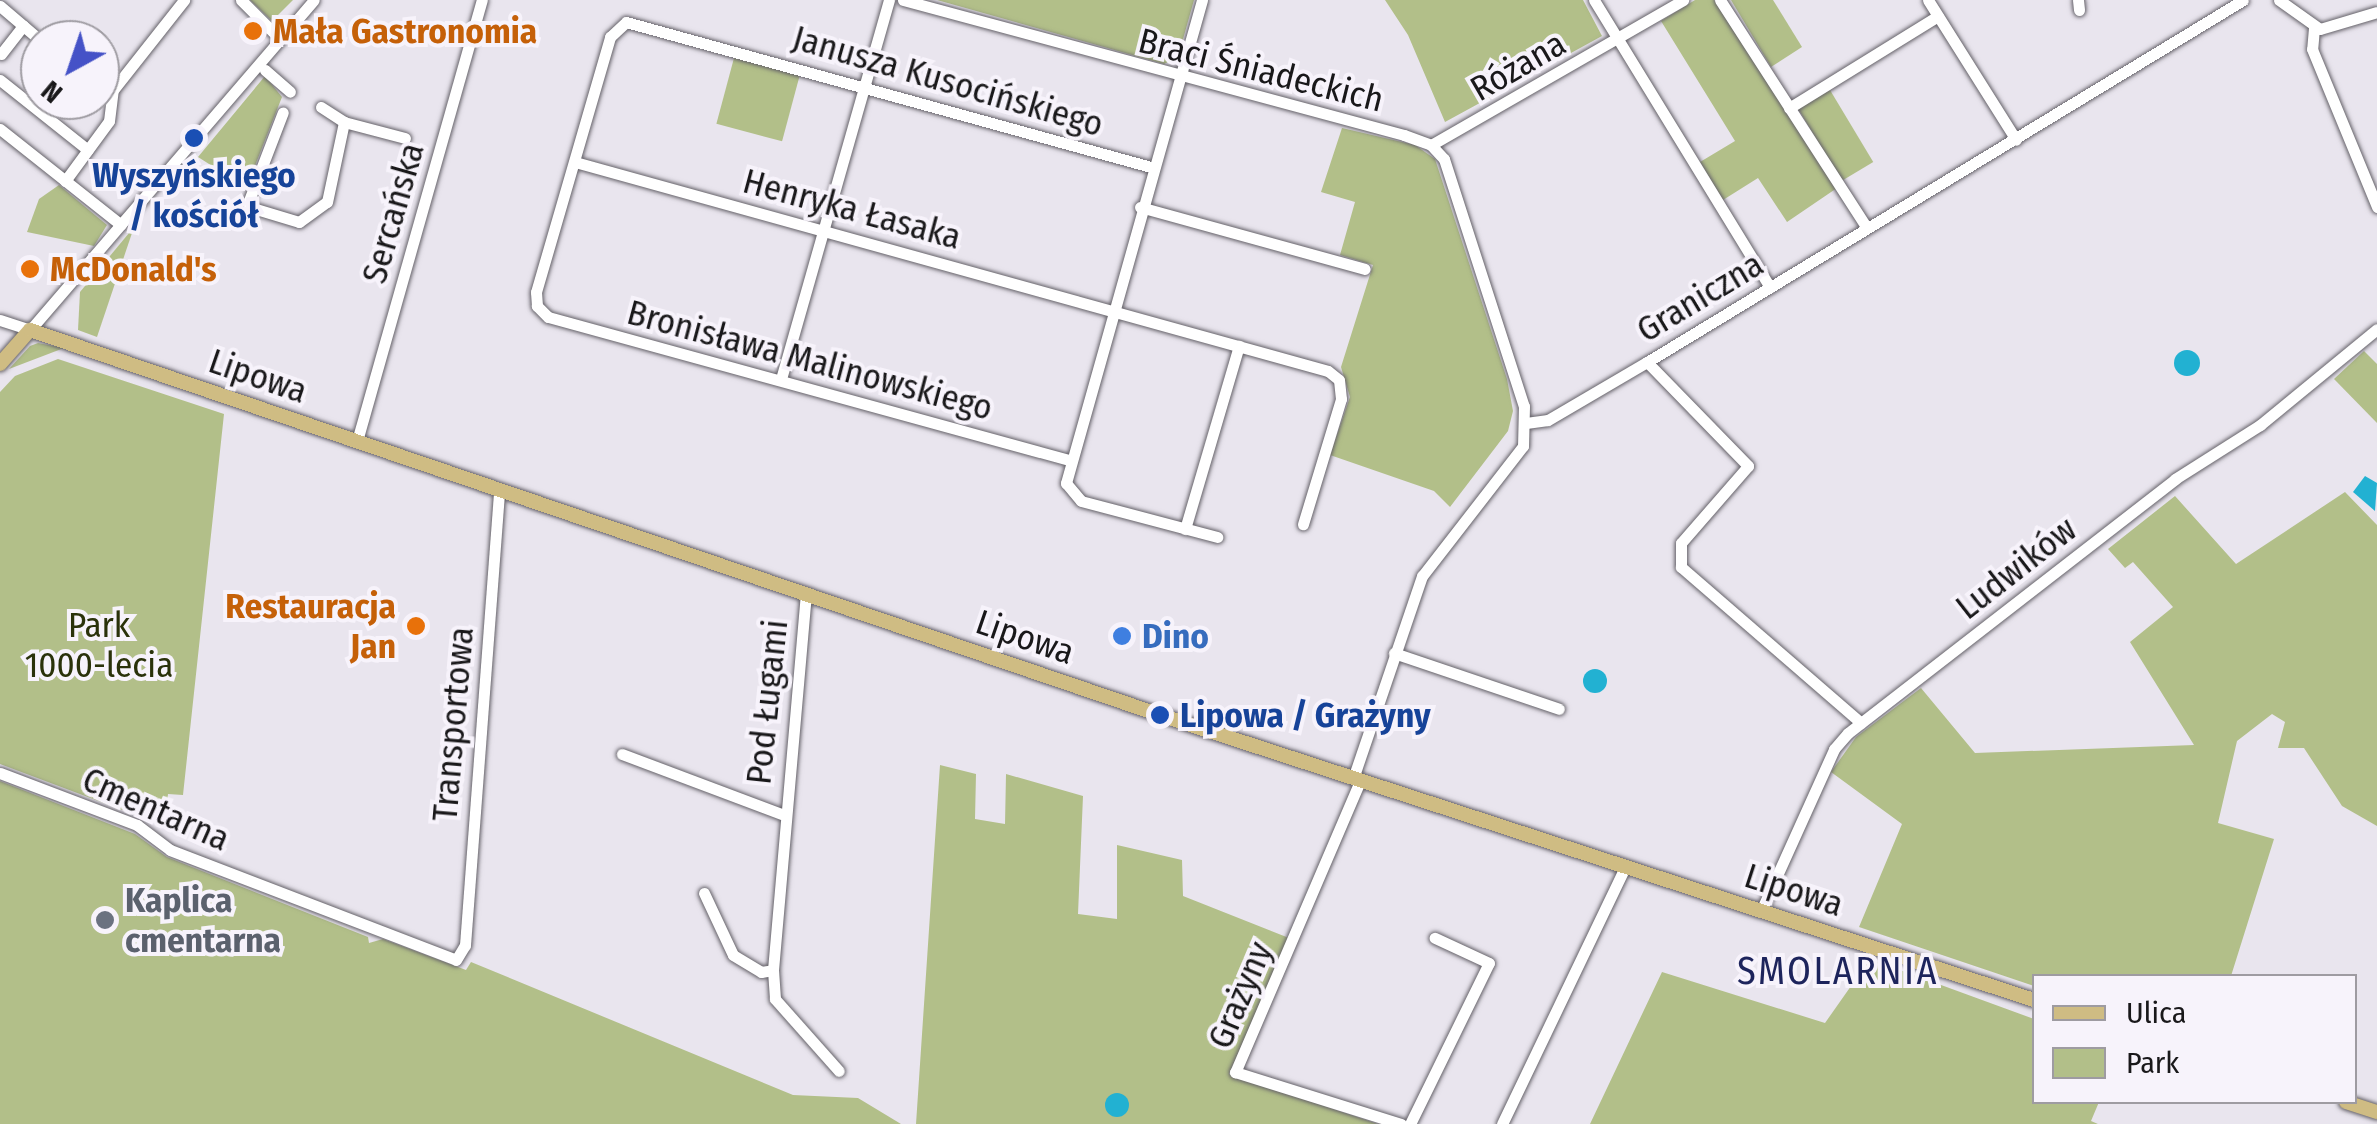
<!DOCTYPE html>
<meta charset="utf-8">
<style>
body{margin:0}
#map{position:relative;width:2377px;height:1124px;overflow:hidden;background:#e9e5ee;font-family:"Fira Sans Condensed",sans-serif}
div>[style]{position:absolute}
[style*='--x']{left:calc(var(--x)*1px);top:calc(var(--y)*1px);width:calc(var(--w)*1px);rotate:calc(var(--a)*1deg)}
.green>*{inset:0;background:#b2bf89;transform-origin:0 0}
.water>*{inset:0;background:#22b1d2}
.round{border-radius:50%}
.roads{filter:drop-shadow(0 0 2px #646168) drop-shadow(0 0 2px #646168)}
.minor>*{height:11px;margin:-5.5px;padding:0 5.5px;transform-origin:5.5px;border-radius:5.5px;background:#fff}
.major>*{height:14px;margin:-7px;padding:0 7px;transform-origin:7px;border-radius:7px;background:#cfbc83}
.dots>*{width:28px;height:28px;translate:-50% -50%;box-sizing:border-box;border:5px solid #f7f3fb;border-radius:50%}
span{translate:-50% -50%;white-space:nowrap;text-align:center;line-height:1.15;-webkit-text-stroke:8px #f7f3fb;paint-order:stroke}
.food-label{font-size:35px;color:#c56008;font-weight:700}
.left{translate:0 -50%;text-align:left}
.right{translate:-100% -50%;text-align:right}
.street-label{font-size:35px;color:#19181a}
.transit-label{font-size:35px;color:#164399;font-weight:700}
.park-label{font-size:35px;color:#2a320a}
.shop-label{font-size:35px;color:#366cbe;font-weight:700}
.worship-label{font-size:35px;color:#5b616d;font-weight:700}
.neighbourhood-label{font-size:38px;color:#1d245c;letter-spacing:2.5px}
.legend{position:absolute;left:2032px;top:974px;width:325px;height:130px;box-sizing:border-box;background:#f7f3fb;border:2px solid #9e9ba1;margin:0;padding:12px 18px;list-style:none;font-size:30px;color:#19181a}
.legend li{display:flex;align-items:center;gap:20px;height:50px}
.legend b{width:50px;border:2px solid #9e9ba1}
.north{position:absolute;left:20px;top:20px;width:100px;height:100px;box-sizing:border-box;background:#f7f3fb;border:2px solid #9e9ba1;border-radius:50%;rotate:220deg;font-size:28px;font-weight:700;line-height:40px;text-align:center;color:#19181a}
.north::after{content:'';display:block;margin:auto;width:35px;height:45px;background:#4552c7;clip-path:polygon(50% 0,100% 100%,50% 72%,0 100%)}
</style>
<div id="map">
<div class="green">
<i style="clip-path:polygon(250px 0,293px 0,272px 21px)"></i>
<i style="clip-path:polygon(937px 0,1194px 0,1178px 57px,1164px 64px)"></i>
<i style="clip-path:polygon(1385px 0,1583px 0,1602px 36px,1445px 122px,1408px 35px)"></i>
<i style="clip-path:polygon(1695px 0,1714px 0,1837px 188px,1787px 222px,1758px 178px,1723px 200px,1700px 162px,1735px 141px,1661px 21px)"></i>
<i style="clip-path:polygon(1731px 0,1773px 0,1802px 47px,1771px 67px)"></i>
<i style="left:734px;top:58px;width:68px;height:68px;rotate:15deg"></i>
<i style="clip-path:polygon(265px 76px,282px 97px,247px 186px,237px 190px,239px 183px,198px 157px)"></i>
<i style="left:1830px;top:90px;width:84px;height:37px;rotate:59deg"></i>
<i style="clip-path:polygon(1342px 128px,1415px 145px,1435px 159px,1507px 379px,1513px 411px,1508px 431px,1450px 507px,1434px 491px,1330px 455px,1350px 397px,1341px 367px,1373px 265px,1340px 255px,1355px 202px,1321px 192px)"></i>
<i style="clip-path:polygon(59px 185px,107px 225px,94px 246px,27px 232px,39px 199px)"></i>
<i style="clip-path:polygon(134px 227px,97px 337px,78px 330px,80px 292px)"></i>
<i style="clip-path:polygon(38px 343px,64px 348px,9px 369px,30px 346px)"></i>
<i style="clip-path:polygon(2364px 351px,2377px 364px,2377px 423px,2334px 379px)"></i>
<i style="clip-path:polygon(58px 359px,224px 414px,183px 795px,168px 794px,165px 826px,0 764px,0 392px,15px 376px)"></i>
<i style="clip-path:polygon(2345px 492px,2377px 525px,2377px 826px,2342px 806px,2304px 748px,2278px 748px,2285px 722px,2272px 714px,2237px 741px,2218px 823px,2274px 839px,2231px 976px,2034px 976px,2034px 986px,1859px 927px,1902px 824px,1831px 772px,1856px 737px,1921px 688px,1975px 753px,2194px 745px,2130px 642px,2173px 607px,2133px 562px,2125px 568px,2108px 549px,2175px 496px,2236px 564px)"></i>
<i style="clip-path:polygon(940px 765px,976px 774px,975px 819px,1005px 824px,1006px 774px,1083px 796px,1078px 914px,1117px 919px,1117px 845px,1182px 860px,1183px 896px,1289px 938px,1229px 1074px,1378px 1124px,916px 1124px)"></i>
<i style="clip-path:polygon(0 781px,135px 834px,167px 857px,368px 937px,369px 943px,383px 939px,466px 970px,471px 962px,793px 1095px,858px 1098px,901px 1124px,0 1124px)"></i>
<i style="clip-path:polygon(1870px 959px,2034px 1019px,2034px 1102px,2099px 1102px,2091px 1121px,2098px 1124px,1590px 1124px,1662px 972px,1825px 1023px)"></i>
</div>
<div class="water">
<i class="round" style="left:2174px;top:350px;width:26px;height:26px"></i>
<i style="clip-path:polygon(2365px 476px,2377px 483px,2375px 511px,2353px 492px)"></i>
<i class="round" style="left:1583px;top:669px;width:24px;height:24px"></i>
<i class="round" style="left:1105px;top:1093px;width:24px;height:24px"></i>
</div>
<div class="roads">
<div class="minor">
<i style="--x:241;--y:0;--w:55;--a:45"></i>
<i style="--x:903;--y:0;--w:519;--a:15.08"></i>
<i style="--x:1404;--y:135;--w:29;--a:20"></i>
<i style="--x:1431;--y:145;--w:19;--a:47"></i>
<i style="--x:1444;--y:159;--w:260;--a:72.1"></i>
<i style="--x:1524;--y:406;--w:40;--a:91.4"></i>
<i style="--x:1523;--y:446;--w:165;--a:127.8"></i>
<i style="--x:1422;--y:576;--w:214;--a:108.8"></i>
<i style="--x:1202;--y:0;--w:502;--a:105.73"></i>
<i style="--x:1066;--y:483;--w:23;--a:50"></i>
<i style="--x:1081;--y:501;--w:141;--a:14.8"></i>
<i style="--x:1594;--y:0;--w:337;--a:58.5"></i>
<i style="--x:1720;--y:0;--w:271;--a:57.2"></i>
<i style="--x:1928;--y:0;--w:165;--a:57.8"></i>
<i style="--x:2078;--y:0;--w:10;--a:84"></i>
<i style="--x:2279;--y:0;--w:50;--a:35.3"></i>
<i style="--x:2320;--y:29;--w:59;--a:-16.6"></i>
<i style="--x:0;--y:6;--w:52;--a:40.4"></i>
<i style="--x:2314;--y:28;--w:21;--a:95"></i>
<i style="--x:2312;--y:49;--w:171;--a:67.6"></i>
<i style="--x:1;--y:54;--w:36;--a:-52"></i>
<i style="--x:265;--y:70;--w:33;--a:41"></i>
<i style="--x:0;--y:80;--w:112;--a:38.5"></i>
<i style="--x:321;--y:107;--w:27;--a:33"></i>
<i style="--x:344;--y:122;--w:63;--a:14.7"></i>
<i style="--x:1789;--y:108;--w:175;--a:-31.7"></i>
<i style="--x:0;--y:129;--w:154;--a:38.4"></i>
<i style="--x:1431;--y:145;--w:291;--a:-29.9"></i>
<i style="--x:575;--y:162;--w:781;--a:15.51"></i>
<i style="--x:1328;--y:371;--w:14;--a:39"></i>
<i style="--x:1339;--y:380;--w:19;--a:84"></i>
<i style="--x:1341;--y:399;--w:131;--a:106.9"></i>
<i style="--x:65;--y:181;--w:74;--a:-53.7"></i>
<i style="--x:109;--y:121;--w:31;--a:-83"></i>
<i style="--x:113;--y:90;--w:115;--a:-51.7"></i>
<i style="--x:248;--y:203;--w:97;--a:-69"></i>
<i style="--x:1140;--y:207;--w:233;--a:15.4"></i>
<i style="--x:256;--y:209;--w:45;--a:16.8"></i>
<i style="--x:299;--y:222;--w:34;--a:-36"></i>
<i style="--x:327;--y:202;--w:82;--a:-78"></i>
<i style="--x:0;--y:320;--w:32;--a:18"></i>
<i style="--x:30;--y:330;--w:435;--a:-49.3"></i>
<i style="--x:1647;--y:362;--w:145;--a:45.8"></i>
<i style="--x:1748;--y:466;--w:102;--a:131"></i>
<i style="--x:1681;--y:543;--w:24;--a:90"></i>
<i style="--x:1681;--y:567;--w:238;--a:40.9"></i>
<i style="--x:781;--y:379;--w:394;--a:-74.1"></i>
<i style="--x:1526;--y:423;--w:22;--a:-8"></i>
<i style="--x:1548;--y:420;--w:115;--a:-30.4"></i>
<i style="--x:1647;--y:362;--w:697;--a:-31.27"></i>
<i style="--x:357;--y:441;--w:458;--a:-74.2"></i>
<i style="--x:1069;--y:460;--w:540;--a:-164.65"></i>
<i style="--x:548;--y:317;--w:16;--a:-135"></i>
<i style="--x:537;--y:306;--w:14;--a:-94"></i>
<i style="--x:536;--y:292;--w:266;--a:-73.8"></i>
<i style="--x:610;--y:37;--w:22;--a:-43"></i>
<i style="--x:626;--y:22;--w:545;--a:15.44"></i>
<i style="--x:1185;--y:529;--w:191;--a:-73.6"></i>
<i style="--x:1394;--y:653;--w:174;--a:18.7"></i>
<i style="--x:622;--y:754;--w:173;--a:20.6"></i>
<i style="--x:0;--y:773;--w:147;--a:20.8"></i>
<i style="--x:137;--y:825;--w:41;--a:37.1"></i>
<i style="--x:170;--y:850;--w:306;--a:21"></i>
<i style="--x:456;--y:960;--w:17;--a:-59"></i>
<i style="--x:465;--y:945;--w:456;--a:-85.7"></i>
<i style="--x:1360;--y:781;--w:317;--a:113.2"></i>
<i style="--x:1235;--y:1072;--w:174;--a:17.4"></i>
<i style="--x:704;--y:893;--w:68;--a:64.9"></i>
<i style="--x:733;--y:955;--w:33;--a:31"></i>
<i style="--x:761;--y:972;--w:12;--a:-9"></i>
<i style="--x:773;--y:970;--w:376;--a:-85"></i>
<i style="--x:1761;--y:911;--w:178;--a:-65.7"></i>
<i style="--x:1834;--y:749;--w:21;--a:-49"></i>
<i style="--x:1848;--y:733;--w:414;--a:-37.8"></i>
<i style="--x:2175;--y:479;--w:101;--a:-32.4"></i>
<i style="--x:2260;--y:425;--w:151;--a:-39.4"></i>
<i style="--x:773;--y:970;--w:29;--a:86"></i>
<i style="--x:775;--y:999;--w:96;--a:48.4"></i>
<i style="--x:1410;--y:1124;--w:179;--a:-63.9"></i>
<i style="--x:1489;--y:963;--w:60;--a:-155.2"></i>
<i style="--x:1502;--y:1124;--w:285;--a:-64.4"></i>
</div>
<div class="major">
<i style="--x:0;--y:364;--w:45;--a:-48.6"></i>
<i style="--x:30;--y:330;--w:1194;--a:18.81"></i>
<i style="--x:1160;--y:715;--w:919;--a:18.06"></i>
<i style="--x:2346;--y:1102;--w:33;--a:18"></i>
</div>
</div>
<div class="dots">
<i style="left:253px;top:31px;background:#e8710a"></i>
<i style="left:194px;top:138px;background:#1a4fb4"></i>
<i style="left:30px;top:269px;background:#e8710a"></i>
<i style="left:416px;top:626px;background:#e8710a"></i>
<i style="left:1122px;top:636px;background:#3f7fe0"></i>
<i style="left:1160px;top:715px;background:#1a4fb4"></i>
<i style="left:105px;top:920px;background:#6b7280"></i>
</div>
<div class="food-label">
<span class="left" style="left:273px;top:31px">Mała Gastronomia</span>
<span class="left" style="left:50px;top:269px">McDonald's</span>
<span class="right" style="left:396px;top:626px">Restauracja<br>Jan</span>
</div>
<div class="street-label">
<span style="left:1518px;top:66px;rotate:-30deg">Różana</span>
<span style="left:1261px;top:70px;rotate:14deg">Braci Śniadeckich</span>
<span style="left:948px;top:81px;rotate:16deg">Janusza Kusocińskiego</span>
<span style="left:852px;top:209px;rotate:15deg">Henryka Łasaka</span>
<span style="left:393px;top:213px;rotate:-74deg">Sercańska</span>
<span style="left:1700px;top:297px;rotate:-31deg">Graniczna</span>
<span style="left:810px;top:360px;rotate:15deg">Bronisława Malinowskiego</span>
<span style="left:258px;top:376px;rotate:19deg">Lipowa</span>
<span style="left:2016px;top:568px;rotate:-38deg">Ludwików</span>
<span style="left:1025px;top:637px;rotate:19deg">Lipowa</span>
<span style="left:767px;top:702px;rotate:-84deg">Pod Ługami</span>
<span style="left:453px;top:724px;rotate:-85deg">Transportowa</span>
<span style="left:156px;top:809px;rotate:24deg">Cmentarna</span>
<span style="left:1794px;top:890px;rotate:18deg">Lipowa</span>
<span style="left:1240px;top:995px;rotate:-67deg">Grażyny</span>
</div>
<div class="transit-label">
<span style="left:194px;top:195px">Wyszyńskiego<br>/ kościół</span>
<span class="left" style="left:1180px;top:715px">Lipowa / Grażyny</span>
</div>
<div class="park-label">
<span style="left:99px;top:645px">Park<br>1000-lecia</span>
</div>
<div class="shop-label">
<span class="left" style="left:1142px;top:636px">Dino</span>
</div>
<div class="worship-label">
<span class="left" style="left:125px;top:920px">Kaplica<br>cmentarna</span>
</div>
<div class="neighbourhood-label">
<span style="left:1838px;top:972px">SMOLARNIA</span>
</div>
<ul class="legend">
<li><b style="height:12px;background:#cfbc83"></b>Ulica</li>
<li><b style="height:28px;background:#b2bf89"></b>Park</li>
</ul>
<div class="north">N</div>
</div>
